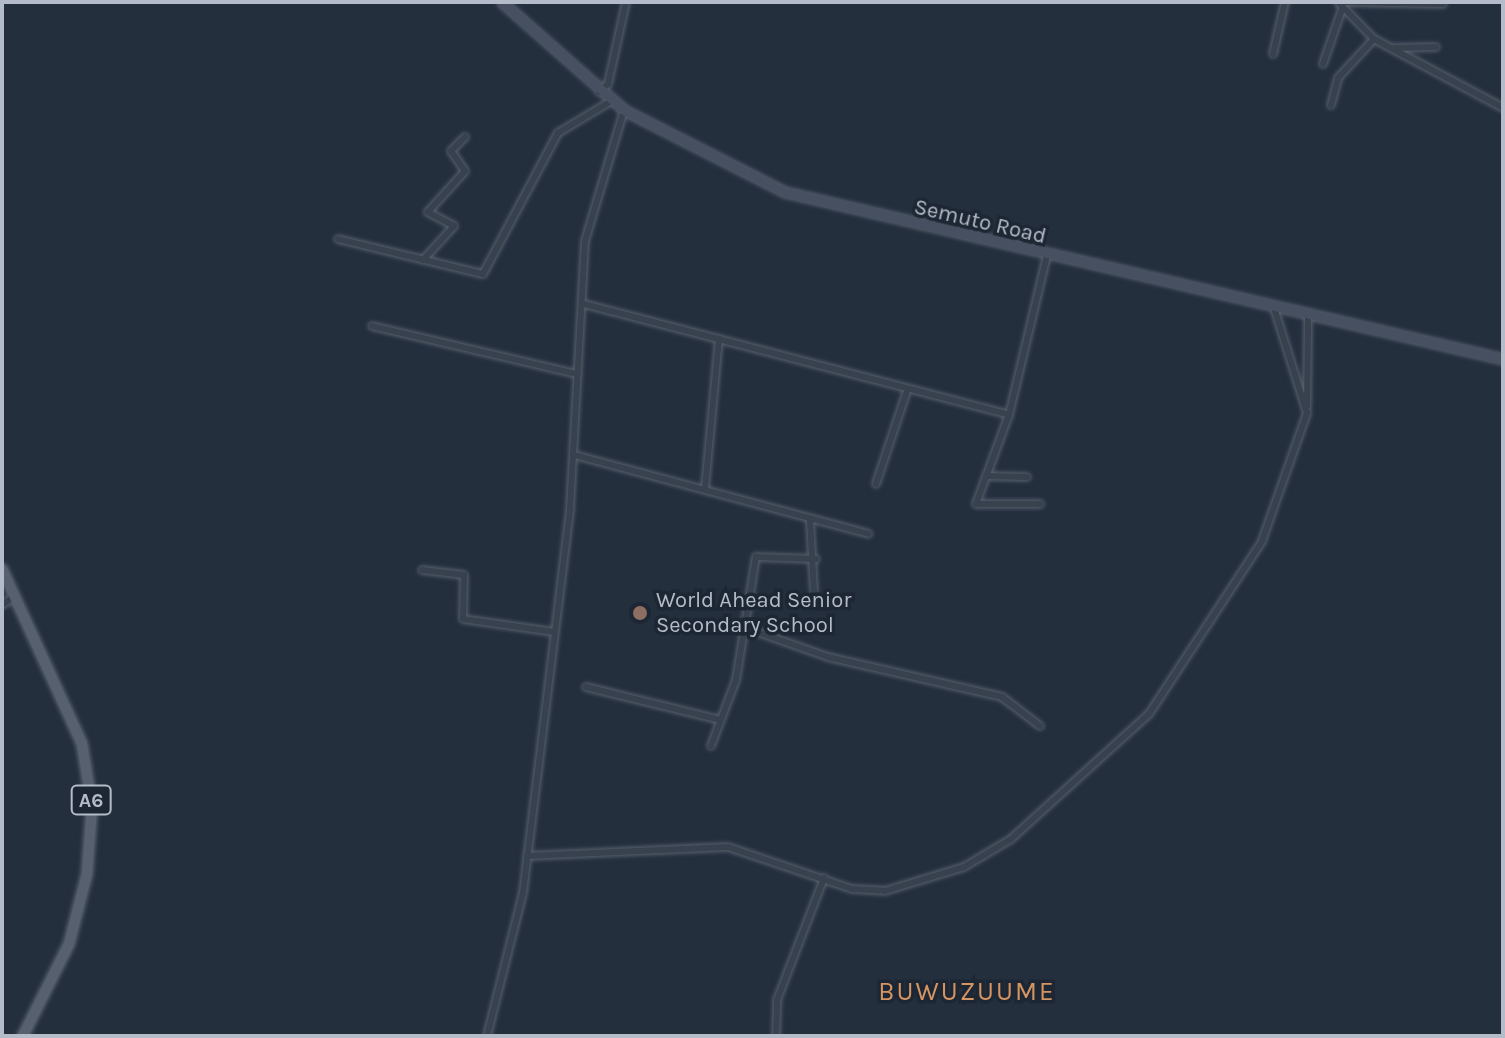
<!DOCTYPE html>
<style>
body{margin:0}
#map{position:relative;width:1505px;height:1038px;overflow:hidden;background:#242f3e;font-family:Karla,sans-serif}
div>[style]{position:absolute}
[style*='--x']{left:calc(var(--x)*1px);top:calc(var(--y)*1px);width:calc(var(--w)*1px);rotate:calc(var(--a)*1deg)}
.roads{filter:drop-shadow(0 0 2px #565f6c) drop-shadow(0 0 2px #565f6c)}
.minor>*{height:6px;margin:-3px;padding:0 3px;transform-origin:3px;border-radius:3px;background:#38414e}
.secondary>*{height:9px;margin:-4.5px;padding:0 4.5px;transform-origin:4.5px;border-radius:4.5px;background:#465061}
.primary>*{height:10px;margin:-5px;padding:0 5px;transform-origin:5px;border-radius:5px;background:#56606e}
.dots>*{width:22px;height:22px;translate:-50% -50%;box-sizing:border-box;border:4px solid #1d2633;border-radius:50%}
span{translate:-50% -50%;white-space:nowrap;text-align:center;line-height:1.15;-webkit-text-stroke:7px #1d2633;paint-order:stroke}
.shield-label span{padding:2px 6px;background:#1d2633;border:2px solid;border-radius:6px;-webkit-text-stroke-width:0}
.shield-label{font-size:20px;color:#b4bcc9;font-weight:700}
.street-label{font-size:22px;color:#b4bcc9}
.poi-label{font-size:22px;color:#b4bcc9}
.left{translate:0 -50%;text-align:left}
.quarter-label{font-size:26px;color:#d59563;letter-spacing:2px}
.frame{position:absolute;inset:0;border:4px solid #b4bcc9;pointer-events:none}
</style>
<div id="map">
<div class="roads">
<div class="minor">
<i style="--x:1338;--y:2;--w:52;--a:45.8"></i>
<i style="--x:1374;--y:39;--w:146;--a:28.1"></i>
<i style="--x:1345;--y:2;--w:98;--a:1.2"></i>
<i style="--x:1392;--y:48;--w:44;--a:-1.3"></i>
<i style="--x:1273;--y:54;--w:53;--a:-77"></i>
<i style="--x:1323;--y:64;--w:58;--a:-70.9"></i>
<i style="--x:599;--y:92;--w:12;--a:-42"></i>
<i style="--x:608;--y:84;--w:84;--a:-77.6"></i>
<i style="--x:1331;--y:105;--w:28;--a:-75"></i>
<i style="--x:1338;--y:78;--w:53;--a:-47.3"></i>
<i style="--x:338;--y:239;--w:149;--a:13.6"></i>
<i style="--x:483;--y:274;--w:160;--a:-62"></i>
<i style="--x:558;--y:133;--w:62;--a:-31.1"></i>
<i style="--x:423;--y:260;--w:46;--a:-47.6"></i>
<i style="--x:454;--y:226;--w:30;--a:-152"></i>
<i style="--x:428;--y:212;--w:55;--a:-47.9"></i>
<i style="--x:465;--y:171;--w:24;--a:-125"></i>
<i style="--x:451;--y:151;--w:20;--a:-45"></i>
<i style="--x:584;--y:304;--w:439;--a:14.6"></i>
<i style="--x:372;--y:326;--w:211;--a:13.2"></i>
<i style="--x:1307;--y:406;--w:88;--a:-89.3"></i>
<i style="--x:574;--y:455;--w:305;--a:15"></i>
<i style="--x:986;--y:476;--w:41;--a:1.4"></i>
<i style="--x:876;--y:484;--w:98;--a:-71.6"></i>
<i style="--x:705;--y:489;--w:151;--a:-84.7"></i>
<i style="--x:1040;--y:504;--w:64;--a:180"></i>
<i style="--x:976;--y:504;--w:95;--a:-69.7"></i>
<i style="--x:1009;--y:415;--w:164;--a:-76.6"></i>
<i style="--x:810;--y:520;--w:71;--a:86.8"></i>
<i style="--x:422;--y:570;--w:42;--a:6.8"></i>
<i style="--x:464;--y:575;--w:44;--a:91.3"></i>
<i style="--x:463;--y:619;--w:92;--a:8.1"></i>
<i style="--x:2;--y:605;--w:16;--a:-35"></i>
<i style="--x:746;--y:628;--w:87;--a:19.5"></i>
<i style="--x:828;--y:657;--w:179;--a:12.9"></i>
<i style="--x:1002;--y:697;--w:48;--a:37.3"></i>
<i style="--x:586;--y:687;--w:138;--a:13.8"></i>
<i style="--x:711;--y:746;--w:71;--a:-69.3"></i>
<i style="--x:736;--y:680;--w:125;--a:-80.8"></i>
<i style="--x:756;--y:557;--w:60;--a:1.9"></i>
<i style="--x:527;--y:856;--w:201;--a:-2.6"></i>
<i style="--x:728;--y:847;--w:131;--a:18.7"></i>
<i style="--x:852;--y:889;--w:33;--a:3"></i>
<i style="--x:885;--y:891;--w:83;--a:-16.9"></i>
<i style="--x:964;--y:867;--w:55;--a:-30.8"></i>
<i style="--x:1011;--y:839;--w:186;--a:-42.2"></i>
<i style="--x:1149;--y:714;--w:207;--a:-56.8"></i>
<i style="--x:1262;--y:541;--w:136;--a:-70.6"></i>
<i style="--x:1307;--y:413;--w:110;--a:-107.4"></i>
<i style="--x:487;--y:1036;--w:147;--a:-75.9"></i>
<i style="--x:523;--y:893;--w:387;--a:-83"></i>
<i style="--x:570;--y:509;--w:268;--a:-86.8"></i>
<i style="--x:585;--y:241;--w:137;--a:-73.4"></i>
<i style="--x:776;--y:1036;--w:36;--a:-88"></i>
<i style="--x:777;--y:1000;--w:131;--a:-68.9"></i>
</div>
<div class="secondary">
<i style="--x:502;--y:2;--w:163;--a:41.5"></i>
<i style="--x:624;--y:110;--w:181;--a:27"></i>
<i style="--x:785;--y:192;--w:737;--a:13.09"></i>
</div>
<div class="primary">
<i style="--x:2;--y:569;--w:192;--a:65.4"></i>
<i style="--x:82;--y:744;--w:63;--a:80.8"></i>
<i style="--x:92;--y:806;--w:68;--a:94.2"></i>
<i style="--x:87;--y:874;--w:72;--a:104.4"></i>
<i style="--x:69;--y:944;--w:103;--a:116.6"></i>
</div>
</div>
<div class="dots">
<i style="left:640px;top:613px;background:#8d6e63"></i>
</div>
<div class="shield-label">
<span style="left:91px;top:800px">A6</span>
</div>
<div class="street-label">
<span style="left:980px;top:222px;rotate:13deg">Semuto Road</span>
</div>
<div class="poi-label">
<span class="left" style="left:656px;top:613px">World Ahead Senior<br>Secondary School</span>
</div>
<div class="quarter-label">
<span style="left:967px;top:992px">BUWUZUUME</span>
</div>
<div class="frame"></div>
</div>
